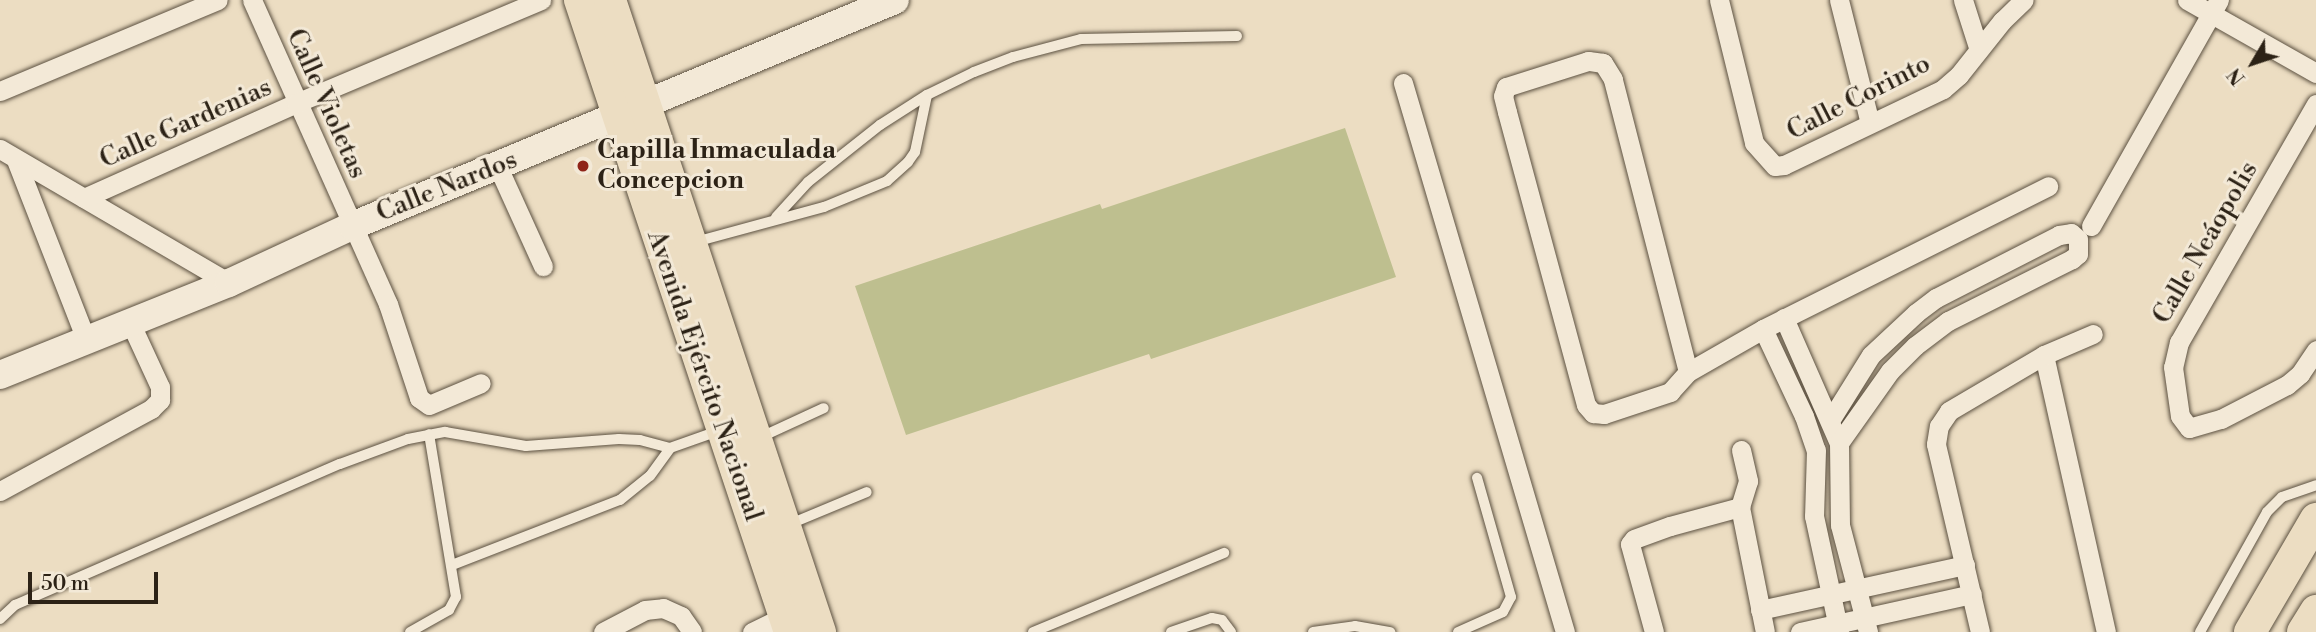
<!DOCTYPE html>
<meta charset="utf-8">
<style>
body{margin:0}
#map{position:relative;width:2316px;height:632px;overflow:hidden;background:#ecddc2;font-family:"Libre Bodoni",serif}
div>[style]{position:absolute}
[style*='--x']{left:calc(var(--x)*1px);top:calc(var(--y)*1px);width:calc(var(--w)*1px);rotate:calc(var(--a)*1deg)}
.green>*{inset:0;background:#bebf8f}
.roads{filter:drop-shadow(0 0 2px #5c5141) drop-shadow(0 0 2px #5c5141)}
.lane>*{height:10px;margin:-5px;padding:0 5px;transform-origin:5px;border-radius:5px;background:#f3e9d7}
.street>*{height:19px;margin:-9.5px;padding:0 9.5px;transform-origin:9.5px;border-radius:9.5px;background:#f3e9d7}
.secondary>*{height:28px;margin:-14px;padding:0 14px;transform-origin:14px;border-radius:14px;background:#f3e9d7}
.primary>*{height:32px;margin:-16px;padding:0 16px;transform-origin:16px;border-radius:16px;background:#ecddc2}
.dots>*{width:19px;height:19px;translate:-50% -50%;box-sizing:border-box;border:4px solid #f3e9d7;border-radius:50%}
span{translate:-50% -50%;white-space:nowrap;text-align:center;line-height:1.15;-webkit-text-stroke:6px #f3e9d7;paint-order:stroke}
.street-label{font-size:26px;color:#2c2216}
.poi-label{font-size:26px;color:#2c2216;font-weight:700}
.left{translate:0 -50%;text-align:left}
.north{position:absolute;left:2218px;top:28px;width:70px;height:70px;-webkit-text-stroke:5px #f3e9d7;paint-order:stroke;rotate:231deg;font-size:19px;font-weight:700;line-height:28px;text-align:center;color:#2c2216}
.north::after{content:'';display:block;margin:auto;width:24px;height:32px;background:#2c2216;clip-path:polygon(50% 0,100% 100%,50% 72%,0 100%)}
.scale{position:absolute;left:28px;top:572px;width:130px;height:32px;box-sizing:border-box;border:4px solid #2c2216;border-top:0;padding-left:9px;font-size:21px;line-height:24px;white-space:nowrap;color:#2c2216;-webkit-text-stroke:5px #f3e9d7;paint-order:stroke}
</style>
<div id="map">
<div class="green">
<i style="clip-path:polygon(1345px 128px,1396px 277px,1151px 359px,1149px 354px,906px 435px,855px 286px,1100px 204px,1102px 209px)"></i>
</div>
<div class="roads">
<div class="lane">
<i style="--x:776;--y:217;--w:47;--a:-47.6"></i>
<i style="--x:808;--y:182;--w:92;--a:-38.4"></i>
<i style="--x:880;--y:125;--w:56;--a:-32.6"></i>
<i style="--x:927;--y:95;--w:52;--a:-26.1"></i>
<i style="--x:974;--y:72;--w:42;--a:-21"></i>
<i style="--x:1013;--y:57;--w:70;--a:-14.8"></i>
<i style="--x:1081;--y:39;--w:156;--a:-1.1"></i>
<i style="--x:695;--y:242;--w:134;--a:-15.2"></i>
<i style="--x:824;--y:207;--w:68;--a:-22.4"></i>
<i style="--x:887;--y:181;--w:28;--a:-42"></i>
<i style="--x:908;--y:162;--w:12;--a:-55"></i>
<i style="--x:915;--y:152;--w:58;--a:-78.1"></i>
<i style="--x:761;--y:437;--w:69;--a:-24.7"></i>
<i style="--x:790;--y:524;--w:83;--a:-22.6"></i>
<i style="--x:452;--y:565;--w:180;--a:-21.2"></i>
<i style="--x:620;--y:500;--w:38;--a:-39"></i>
<i style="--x:650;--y:476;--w:34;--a:-54"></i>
<i style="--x:670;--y:448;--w:51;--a:-19.5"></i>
<i style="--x:0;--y:619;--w:21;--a:-43"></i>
<i style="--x:15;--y:605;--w:354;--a:-23.5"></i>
<i style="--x:340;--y:464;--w:72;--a:-20.2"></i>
<i style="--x:408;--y:439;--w:38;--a:-11"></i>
<i style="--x:445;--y:432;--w:82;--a:9.8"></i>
<i style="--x:526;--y:446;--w:93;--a:-4.3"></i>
<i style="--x:619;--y:439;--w:21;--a:3"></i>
<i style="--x:640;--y:440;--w:31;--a:15"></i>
<i style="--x:410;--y:632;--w:45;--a:-29.4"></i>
<i style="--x:449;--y:610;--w:15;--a:-62"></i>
<i style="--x:456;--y:597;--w:165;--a:-99.4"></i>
<i style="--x:1033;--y:632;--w:207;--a:-22.5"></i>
<i style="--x:1171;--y:632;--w:43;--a:-18.9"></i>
<i style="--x:1212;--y:618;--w:10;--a:11"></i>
<i style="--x:1222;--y:620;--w:15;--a:53"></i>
<i style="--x:1313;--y:632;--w:42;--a:-8.1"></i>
<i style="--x:1355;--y:626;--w:36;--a:10"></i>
<i style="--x:1458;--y:632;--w:49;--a:-24"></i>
<i style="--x:1503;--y:612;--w:17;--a:-62"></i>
<i style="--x:1511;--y:597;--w:124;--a:-105.9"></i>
<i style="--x:2200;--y:632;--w:137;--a:-60.8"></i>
<i style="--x:2267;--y:512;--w:21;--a:-45"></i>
<i style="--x:2282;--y:497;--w:36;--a:-19"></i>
</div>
<div class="street">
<i style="--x:252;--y:0;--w:333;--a:65.9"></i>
<i style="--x:388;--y:304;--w:99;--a:71.7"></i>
<i style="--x:419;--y:398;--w:12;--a:35"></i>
<i style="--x:429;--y:405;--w:56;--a:-22.9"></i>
<i style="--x:1719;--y:0;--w:147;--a:76.2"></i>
<i style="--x:1754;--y:143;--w:31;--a:48"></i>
<i style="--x:1775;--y:166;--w:9;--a:-6"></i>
<i style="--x:1784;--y:165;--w:176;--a:-25.5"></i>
<i style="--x:1943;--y:89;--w:21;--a:-41"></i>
<i style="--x:1959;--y:75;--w:69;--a:-51.5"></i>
<i style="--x:2002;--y:21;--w:30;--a:-44"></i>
<i style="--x:1839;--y:0;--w:127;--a:75.9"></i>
<i style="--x:1963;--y:0;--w:52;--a:72.3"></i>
<i style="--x:2187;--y:0;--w:148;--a:29.5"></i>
<i style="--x:1403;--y:83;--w:572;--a:73.56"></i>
<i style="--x:0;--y:91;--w:236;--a:-22.7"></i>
<i style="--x:2316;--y:104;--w:275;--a:119.9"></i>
<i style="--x:2179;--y:342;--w:26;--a:103"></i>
<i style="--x:2173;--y:367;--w:49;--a:81.9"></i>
<i style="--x:2180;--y:416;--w:15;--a:53"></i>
<i style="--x:2189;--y:428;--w:33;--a:-16"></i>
<i style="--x:2221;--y:419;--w:74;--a:-27.3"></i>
<i style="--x:2287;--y:385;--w:17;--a:-40"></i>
<i style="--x:2300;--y:374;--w:29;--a:-56"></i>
<i style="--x:0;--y:149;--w:265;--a:30.3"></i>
<i style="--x:16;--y:160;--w:193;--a:68.7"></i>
<i style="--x:498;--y:167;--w:109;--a:65.6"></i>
<i style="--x:84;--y:198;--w:232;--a:-24.1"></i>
<i style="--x:296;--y:103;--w:266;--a:-22.8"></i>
<i style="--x:2091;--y:226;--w:260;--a:-60.5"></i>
<i style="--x:1784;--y:318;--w:137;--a:66.3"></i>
<i style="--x:1839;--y:443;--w:82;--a:89.3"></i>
<i style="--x:1840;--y:525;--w:111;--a:75.3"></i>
<i style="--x:1763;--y:329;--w:96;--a:64.8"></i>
<i style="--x:1804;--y:416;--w:36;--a:71"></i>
<i style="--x:1816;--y:450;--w:66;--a:91.7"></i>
<i style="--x:1814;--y:516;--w:119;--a:77.8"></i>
<i style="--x:2044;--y:355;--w:284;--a:77.4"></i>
<i style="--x:1688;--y:372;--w:302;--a:-104.4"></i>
<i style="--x:1613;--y:79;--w:19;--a:-122"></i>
<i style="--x:1603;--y:63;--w:15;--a:-172"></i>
<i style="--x:1588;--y:61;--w:86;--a:162.4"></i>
<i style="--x:1506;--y:87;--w:9;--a:108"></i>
<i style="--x:1503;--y:96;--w:16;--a:76"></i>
<i style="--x:1507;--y:112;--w:303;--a:74.9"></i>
<i style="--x:1586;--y:405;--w:11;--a:49"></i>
<i style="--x:1593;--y:413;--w:11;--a:5"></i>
<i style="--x:1604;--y:414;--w:70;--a:-18.4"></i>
<i style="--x:1670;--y:392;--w:27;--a:-48"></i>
<i style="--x:1688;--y:372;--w:86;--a:-29.8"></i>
<i style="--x:1763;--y:329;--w:319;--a:-26.6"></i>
<i style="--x:1831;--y:419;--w:75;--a:-58"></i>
<i style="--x:1871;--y:355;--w:62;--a:-43"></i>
<i style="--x:1916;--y:313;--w:25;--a:-37"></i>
<i style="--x:1936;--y:298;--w:138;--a:-27.1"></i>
<i style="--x:2059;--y:235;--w:12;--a:-9"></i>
<i style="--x:2071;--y:233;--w:9;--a:41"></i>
<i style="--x:2078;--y:239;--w:15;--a:90"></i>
<i style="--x:2078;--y:254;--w:8;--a:140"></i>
<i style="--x:2072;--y:259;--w:139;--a:153.4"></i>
<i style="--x:1948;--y:321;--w:41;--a:142.9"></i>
<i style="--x:1915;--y:346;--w:35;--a:135"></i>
<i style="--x:1890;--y:371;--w:88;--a:125.3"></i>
<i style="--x:1741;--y:450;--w:32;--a:77"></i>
<i style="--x:1748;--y:481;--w:27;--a:107"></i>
<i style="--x:1740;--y:507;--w:127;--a:78.7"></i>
<i style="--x:0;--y:491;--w:172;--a:-28.5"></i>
<i style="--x:151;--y:409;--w:13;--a:-45"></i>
<i style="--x:160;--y:400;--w:13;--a:-90"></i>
<i style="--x:160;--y:387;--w:72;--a:-114.8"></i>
<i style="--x:1760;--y:610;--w:210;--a:-12.4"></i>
<i style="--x:603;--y:632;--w:47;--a:-27.6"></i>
<i style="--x:645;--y:610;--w:18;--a:-6"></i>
<i style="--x:663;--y:608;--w:20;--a:24"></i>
<i style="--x:681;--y:616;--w:19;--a:55"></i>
<i style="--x:752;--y:632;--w:37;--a:-26"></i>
<i style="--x:1654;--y:632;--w:91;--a:-105.3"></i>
<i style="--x:1630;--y:544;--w:6;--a:-51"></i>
<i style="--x:1634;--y:539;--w:38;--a:-20"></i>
<i style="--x:1670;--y:526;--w:73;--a:-15.2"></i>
<i style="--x:1800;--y:632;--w:176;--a:-12.5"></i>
<i style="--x:1980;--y:632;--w:193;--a:-103.2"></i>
<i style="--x:1936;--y:444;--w:18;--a:-81"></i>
<i style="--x:1939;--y:426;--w:18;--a:-56"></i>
<i style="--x:1949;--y:411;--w:110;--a:-30.5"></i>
<i style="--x:2044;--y:355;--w:53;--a:-23.2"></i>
</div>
<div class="secondary">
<i style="--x:0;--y:375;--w:247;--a:-21.9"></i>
<i style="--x:229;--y:283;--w:136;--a:-24.9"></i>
<i style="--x:352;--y:226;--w:588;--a:-22.6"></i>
</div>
<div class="primary">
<i style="--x:580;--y:0;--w:666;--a:71.62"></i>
<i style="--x:610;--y:0;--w:666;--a:71.62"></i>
<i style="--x:2250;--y:632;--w:131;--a:-59.7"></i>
<i style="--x:2303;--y:632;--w:25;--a:-58"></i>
</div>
</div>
<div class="dots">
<i style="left:583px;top:166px;background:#8f2418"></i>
</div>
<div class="street-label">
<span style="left:1859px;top:98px;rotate:-27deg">Calle Corinto</span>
<span style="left:326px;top:104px;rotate:66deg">Calle Violetas</span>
<span style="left:186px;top:124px;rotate:-24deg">Calle Gardenias</span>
<span style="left:447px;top:187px;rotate:-22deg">Calle Nardos</span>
<span style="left:2206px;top:243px;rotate:-60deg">Calle Neáopolis</span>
<span style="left:704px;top:376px;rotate:71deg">Avenida Ejército Nacional</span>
</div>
<div class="poi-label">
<span class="left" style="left:597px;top:166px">Capilla Inmaculada<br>Concepcion</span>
</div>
<div class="north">N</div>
<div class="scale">50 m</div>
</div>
